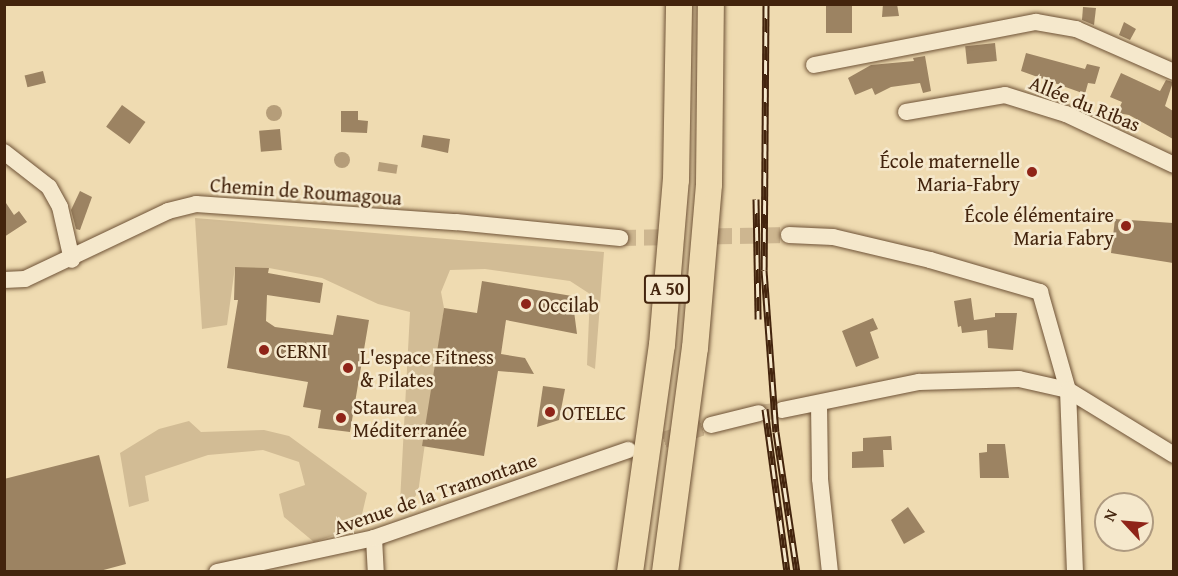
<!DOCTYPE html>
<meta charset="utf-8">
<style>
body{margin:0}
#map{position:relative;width:1178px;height:576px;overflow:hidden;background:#efdbb1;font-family:"Gentium Book Plus",serif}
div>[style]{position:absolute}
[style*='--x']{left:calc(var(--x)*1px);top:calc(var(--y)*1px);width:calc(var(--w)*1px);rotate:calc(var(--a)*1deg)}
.green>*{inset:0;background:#d2bc95}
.water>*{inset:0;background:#b59d79;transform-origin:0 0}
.round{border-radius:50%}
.building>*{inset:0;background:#9c8362;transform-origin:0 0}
.minor-tunnel>*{height:16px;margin-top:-8px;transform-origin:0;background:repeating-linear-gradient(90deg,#cdb690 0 16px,transparent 0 24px)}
.roads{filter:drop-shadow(0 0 2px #6e5236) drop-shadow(0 0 2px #6e5236)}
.minor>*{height:16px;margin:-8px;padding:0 8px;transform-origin:8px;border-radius:8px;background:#f5e8cc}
.highway>*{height:26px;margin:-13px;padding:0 13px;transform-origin:13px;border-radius:13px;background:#efdbb1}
.rail>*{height:7px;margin-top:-3.5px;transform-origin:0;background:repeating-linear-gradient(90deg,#f5e8cc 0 14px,#43240d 0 28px);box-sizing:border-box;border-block:2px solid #43240d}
.dots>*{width:16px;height:16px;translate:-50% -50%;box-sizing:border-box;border:3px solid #f5e8cc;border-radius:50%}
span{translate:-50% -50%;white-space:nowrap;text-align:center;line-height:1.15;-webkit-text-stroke:5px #f5e8cc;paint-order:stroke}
.shield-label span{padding:2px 4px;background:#f5e8cc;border:2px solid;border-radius:4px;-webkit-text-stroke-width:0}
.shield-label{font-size:18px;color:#43240d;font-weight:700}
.street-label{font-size:20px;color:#43240d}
.poi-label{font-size:20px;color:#43240d}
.right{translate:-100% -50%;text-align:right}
.left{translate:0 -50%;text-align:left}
.frame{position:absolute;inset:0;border:6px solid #43240d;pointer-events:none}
.north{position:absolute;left:1094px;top:492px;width:60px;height:60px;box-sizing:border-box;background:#f5e8cc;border:2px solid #ae9a80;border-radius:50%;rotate:296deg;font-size:16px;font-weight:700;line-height:24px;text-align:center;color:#43240d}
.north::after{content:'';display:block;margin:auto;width:21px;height:27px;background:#8f2418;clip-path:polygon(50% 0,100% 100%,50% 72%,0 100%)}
</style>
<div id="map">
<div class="green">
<i style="clip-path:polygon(195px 218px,604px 252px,595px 369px,587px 365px,590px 294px,570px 281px,485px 269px,450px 270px,441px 292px,444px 308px,418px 493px,410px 502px,400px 502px,410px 312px,378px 304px,322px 278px,269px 268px,235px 267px,227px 325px,202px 329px)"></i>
<i style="clip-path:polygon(189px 421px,201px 432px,264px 430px,289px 436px,367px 493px,359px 527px,314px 542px,284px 517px,279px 494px,305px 485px,299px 462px,263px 450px,208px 455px,145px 476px,149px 501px,129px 507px,120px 453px,159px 429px)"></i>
</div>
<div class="water">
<i class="round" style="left:266px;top:105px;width:16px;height:16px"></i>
<i class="round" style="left:334px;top:152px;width:16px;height:16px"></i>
<i style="left:379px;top:162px;width:19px;height:9px;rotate:9deg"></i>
</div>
<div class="building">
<i style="clip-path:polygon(883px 4px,897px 4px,899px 16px,882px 17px)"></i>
<i style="left:826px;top:6px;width:26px;height:27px"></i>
<i style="clip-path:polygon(1083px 7px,1096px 8px,1094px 25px,1082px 20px)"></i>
<i style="clip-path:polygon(1124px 22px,1136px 29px,1130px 40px,1119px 35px)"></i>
<i style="left:995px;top:43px;width:18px;height:30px;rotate:84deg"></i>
<i style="clip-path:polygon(1026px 53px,1085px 69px,1087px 64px,1100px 67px,1095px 84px,1088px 83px,1085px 94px,1021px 71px)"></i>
<i style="clip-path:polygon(925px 56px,931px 91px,923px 93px,920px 83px,891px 87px,875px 95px,872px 88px,855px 95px,848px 78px,871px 65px,914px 61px,913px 58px)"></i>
<i style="left:43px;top:71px;width:12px;height:19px;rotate:76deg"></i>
<i style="clip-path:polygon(1121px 73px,1160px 91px,1166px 80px,1173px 82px,1165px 106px,1173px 111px,1173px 139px,1129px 115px,1117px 113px,1122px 102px,1110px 97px)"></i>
<i style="left:122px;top:105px;width:29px;height:27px;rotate:36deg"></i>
<i style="clip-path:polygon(341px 111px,358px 111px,358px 120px,368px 121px,367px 133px,341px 132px)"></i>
<i style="left:280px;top:129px;width:21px;height:21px;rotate:85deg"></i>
<i style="clip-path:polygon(423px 135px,450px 139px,448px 153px,421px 147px)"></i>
<i style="clip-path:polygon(80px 191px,92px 197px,80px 230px,76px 229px,71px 210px)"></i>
<i style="clip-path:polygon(4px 200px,14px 215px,19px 211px,27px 222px,4px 237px)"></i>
<i style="clip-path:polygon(1115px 219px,1173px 223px,1173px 263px,1111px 253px)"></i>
<i style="clip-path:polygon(235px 267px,269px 268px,268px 273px,323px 283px,320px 303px,267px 295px,266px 321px,275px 327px,333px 335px,337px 315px,369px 320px,350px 432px,318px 428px,321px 410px,303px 407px,308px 382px,227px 368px,238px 300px,234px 300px)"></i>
<i style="clip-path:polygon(482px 281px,572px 296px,577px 334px,506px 320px,501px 354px,525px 358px,534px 374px,498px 371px,484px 456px,422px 446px,444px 308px,477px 313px)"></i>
<i style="clip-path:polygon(971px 298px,974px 320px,995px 317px,995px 313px,1017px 313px,1013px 350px,988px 348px,987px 330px,962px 333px,961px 326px,958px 327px,954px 301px)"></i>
<i style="clip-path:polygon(873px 318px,878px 329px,870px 332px,879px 358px,856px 367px,842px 331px)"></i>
<i style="clip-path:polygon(543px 386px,565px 389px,559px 420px,537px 427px)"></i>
<i style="clip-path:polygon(891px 436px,892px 450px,883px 450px,884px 467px,852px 468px,852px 452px,863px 451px,863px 438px)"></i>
<i style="clip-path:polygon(987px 444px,1005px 444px,1009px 478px,980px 478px,979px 453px,987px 452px)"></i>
<i style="clip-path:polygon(99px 455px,126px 564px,96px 572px,4px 572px,4px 479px)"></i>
<i style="clip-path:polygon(908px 507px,925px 532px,904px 544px,891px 520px)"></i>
</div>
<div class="minor-tunnel">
<i style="--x:620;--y:238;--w:169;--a:-1"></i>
<i style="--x:759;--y:413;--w:23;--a:-7"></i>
<i style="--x:641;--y:447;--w:73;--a:-17.4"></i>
</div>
<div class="roads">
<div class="minor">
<i style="--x:814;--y:65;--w:226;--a:-11"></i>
<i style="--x:1036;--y:22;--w:41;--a:9.9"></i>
<i style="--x:1076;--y:29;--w:107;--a:23.7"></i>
<i style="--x:906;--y:112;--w:100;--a:-9.7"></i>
<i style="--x:1005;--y:95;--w:64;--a:17.3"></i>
<i style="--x:1066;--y:114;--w:119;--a:25.3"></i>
<i style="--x:4;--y:152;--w:57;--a:37.9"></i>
<i style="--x:49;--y:187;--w:23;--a:61"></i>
<i style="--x:60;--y:207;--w:54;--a:77.2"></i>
<i style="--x:789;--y:235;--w:44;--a:2.6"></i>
<i style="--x:833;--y:237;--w:100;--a:13.3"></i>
<i style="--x:930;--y:260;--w:115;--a:16.2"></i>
<i style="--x:1040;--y:292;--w:102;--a:74.1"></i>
<i style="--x:1068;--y:390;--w:182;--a:87.8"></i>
<i style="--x:4;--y:280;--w:21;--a:-3"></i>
<i style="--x:25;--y:279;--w:158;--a:-25.4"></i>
<i style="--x:168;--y:211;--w:29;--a:-14"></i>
<i style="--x:196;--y:204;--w:261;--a:4"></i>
<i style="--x:456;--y:222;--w:165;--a:5.6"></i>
<i style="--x:819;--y:404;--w:75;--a:89.2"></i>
<i style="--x:820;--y:479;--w:94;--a:83.9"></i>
<i style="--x:782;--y:410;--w:140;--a:-11.6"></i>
<i style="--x:919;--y:382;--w:100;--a:-1.7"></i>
<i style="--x:1019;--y:379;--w:50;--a:12.7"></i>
<i style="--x:1068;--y:390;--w:124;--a:31.5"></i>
<i style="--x:711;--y:425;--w:49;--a:-14"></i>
<i style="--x:374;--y:538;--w:34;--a:87"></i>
<i style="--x:217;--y:572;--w:161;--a:-12.2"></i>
<i style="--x:374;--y:538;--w:269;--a:-19.1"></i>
</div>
<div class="highway">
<i style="--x:630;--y:572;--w:229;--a:-82"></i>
<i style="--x:662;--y:345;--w:166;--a:-85.2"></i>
<i style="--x:676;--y:180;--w:176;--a:-89"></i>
<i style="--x:665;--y:572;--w:226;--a:-82.4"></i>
<i style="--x:695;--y:348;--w:165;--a:-85.1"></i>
<i style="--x:709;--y:184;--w:180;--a:-89.4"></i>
</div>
</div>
<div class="rail">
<i style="--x:766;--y:4;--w:266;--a:90.4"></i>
<i style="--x:764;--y:270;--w:162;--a:85.8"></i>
<i style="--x:776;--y:432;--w:142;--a:81.5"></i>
<i style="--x:756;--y:199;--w:120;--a:89"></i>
<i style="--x:765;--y:409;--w:164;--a:82.3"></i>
</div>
<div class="dots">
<i style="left:1032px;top:172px;background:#8f2418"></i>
<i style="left:1126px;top:226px;background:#8f2418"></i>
<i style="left:526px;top:304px;background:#8f2418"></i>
<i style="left:264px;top:350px;background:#8f2418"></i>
<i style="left:348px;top:368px;background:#8f2418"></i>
<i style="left:550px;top:412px;background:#8f2418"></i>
<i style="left:341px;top:418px;background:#8f2418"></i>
</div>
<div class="shield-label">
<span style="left:667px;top:289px">A 50</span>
</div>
<div class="street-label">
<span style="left:1085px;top:103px;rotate:22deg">Allée du Ribas</span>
<span style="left:306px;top:191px;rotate:4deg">Chemin de Roumagoua</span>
<span style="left:435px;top:493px;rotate:-19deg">Avenue de la Tramontane</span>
</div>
<div class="poi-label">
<span class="right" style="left:1020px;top:172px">École maternelle<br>Maria-Fabry</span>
<span class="right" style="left:1114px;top:226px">École élémentaire<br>Maria Fabry</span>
<span class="left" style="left:538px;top:304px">Occilab</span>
<span class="left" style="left:276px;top:350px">CERNI</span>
<span class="left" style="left:360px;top:368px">L'espace Fitness<br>&amp; Pilates</span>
<span class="left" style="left:353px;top:418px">Staurea<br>Méditerranée</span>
<span class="left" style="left:562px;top:412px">OTELEC</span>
</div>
<div class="frame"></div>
<div class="north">N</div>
</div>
